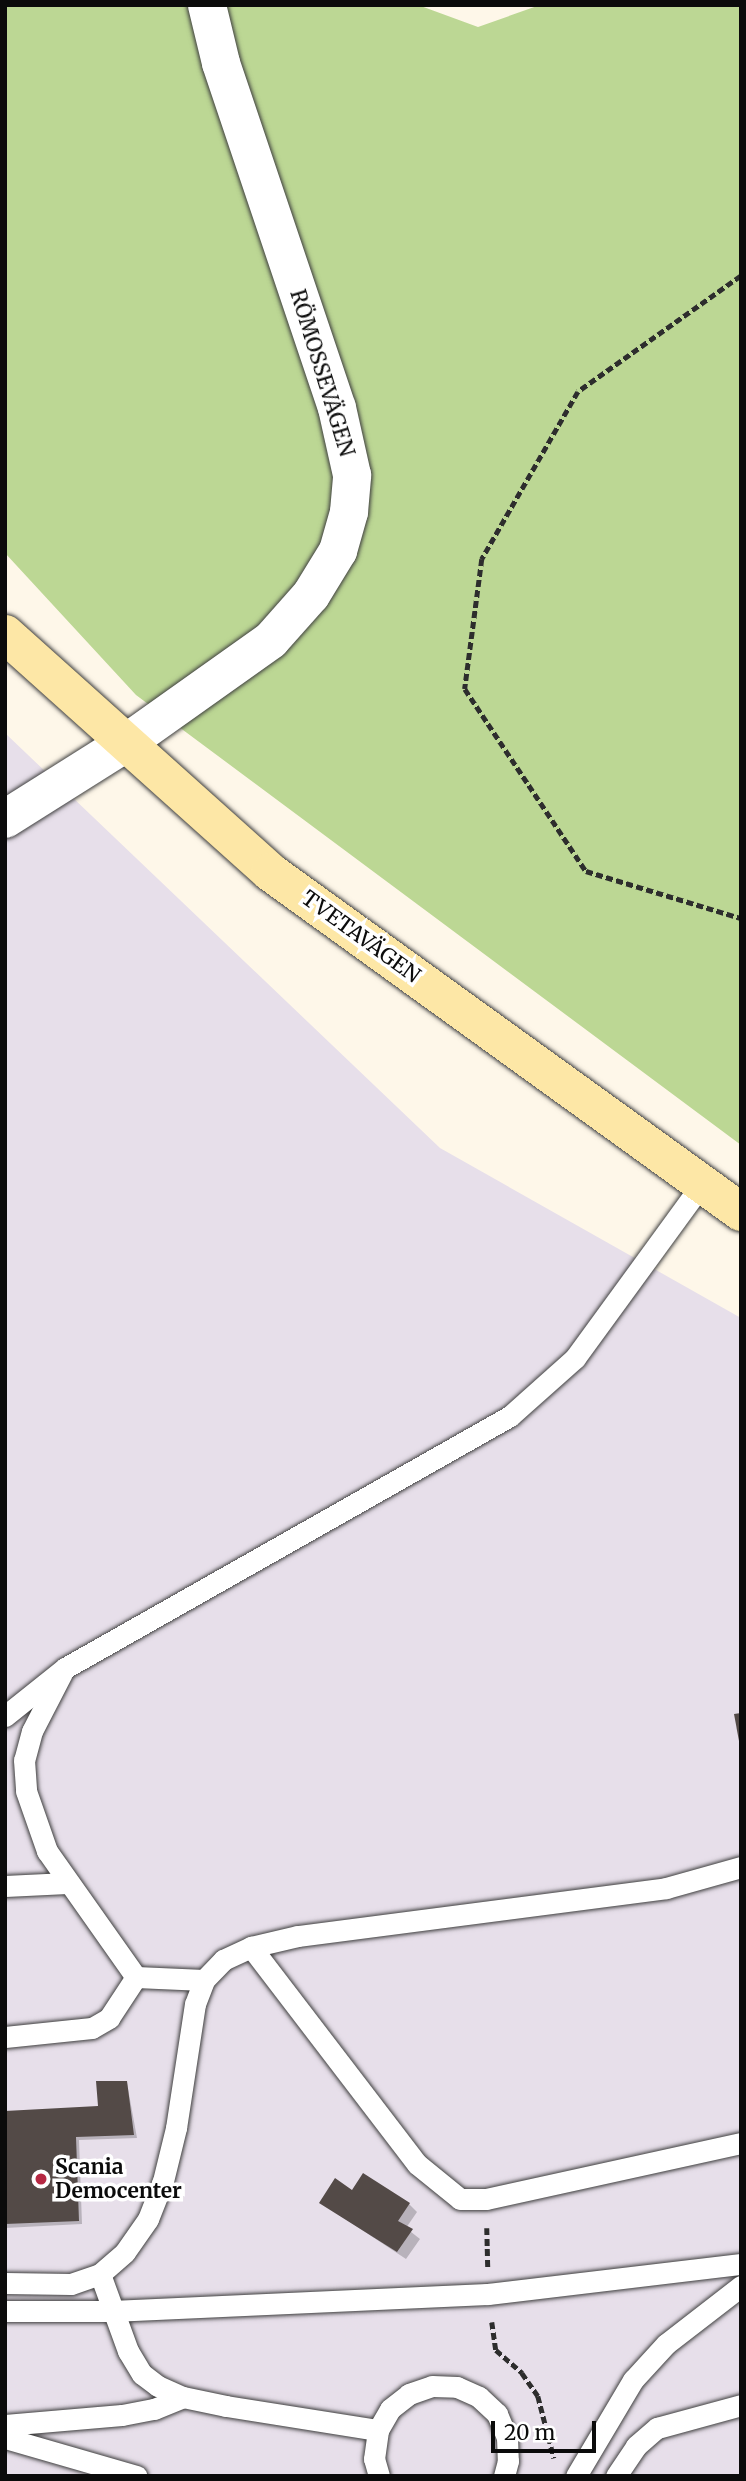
<!DOCTYPE html>
<meta charset="utf-8">
<style>
body{margin:0}
#map{position:relative;width:746px;height:2481px;overflow:hidden;background:#fef7e9;font-family:Merriweather,serif}
div>[style]{position:absolute}
[style*='--x']{left:calc(var(--x)*1px);top:calc(var(--y)*1px);width:calc(var(--w)*1px);rotate:calc(var(--a)*1deg)}
.industrial>*{inset:0;background:#e7dfea}
.forest>*{inset:0;background:#bcd794}
.shadow>*{inset:0;background:#0003}
.building>*{inset:0;background:#534a47}
.path>*{height:4.5px;margin-top:-2.25px;transform-origin:0;background:repeating-linear-gradient(90deg,#2d2d2d 0 7px,transparent 0 10.5px)}
.roads{filter:drop-shadow(0 0 2px #3e3e3e) drop-shadow(0 0 2px #3e3e3e)}
.lane>*{height:21px;margin:-10.5px;padding:0 10.5px;transform-origin:10.5px;border-radius:10.5px;background:#fff}
.street>*{height:38px;margin:-19px;padding:0 19px;transform-origin:19px;border-radius:19px;background:#fff}
.secondary>*{height:38px;margin:-19px;padding:0 19px;transform-origin:19px;border-radius:19px;background:#fde7a6}
.dots>*{width:19px;height:19px;translate:-50% -50%;box-sizing:border-box;border:4px solid #fff;border-radius:50%}
span{translate:-50% -50%;white-space:nowrap;text-align:center;line-height:1.15;-webkit-text-stroke:7px #fff;paint-order:stroke}
.street-label{font-size:21px;color:#0b0b0b}
.poi-label{font-size:21px;color:#0b0b0b;font-weight:700}
.left{translate:0 -50%;text-align:left}
.frame{position:absolute;inset:0;border:7px solid #0b0b0b;pointer-events:none}
.scale{position:absolute;left:491px;top:2421px;width:105px;height:32px;box-sizing:border-box;border:4px solid #0b0b0b;border-top:0;padding-left:9px;font-size:21px;line-height:24px;white-space:nowrap;color:#0b0b0b;-webkit-text-stroke:5px #fff;paint-order:stroke}
</style>
<div id="map">
<div class="industrial">
<i style="clip-path:polygon(5px 733px,440px 1148px,741px 1318px,741px 2476px,5px 2476px)"></i>
</div>
<div class="forest">
<i style="clip-path:polygon(5px 5px,418px 5px,478px 27px,540px 5px,741px 5px,741px 1145px,136px 695px,5px 553px)"></i>
</div>
<div class="shadow">
<i style="clip-path:polygon(127px 2083px,137px 2138px,79px 2140px,82px 2224px,5px 2228px,5px 2112px,100px 2108px)"></i>
<i style="clip-path:polygon(352px 2192px,409px 2204px,417px 2212px,406px 2228px,420px 2239px,406px 2259px,321px 2203px)"></i>
</div>
<div class="building">
<i style="clip-path:polygon(741px 1713px,741px 1741px,739px 1741px,734px 1714px)"></i>
<i style="clip-path:polygon(96px 2081px,127px 2081px,134px 2135px,76px 2137px,79px 2221px,5px 2224px,5px 2111px,98px 2106px)"></i>
<i style="clip-path:polygon(363px 2173px,410px 2203px,398px 2221px,413px 2229px,397px 2252px,319px 2203px,335px 2178px,352px 2190px)"></i>
</div>
<div class="path">
<i style="--x:741;--y:276;--w:200;--a:144.6"></i>
<i style="--x:578;--y:392;--w:193;--a:119.9"></i>
<i style="--x:482;--y:559;--w:131;--a:97.5"></i>
<i style="--x:465;--y:689;--w:219;--a:56.4"></i>
<i style="--x:586;--y:871;--w:162;--a:16.9"></i>
<i style="--x:487;--y:2228;--w:40;--a:88.6"></i>
<i style="--x:492;--y:2322;--w:28;--a:82"></i>
<i style="--x:496;--y:2350;--w:35;--a:41"></i>
<i style="--x:522;--y:2373;--w:28;--a:55"></i>
<i style="--x:538;--y:2396;--w:64;--a:75.5"></i>
</div>
<div class="roads">
<div class="lane">
<i style="--x:62;--y:1673;--w:65;--a:117.3"></i>
<i style="--x:32;--y:1731;--w:30;--a:105"></i>
<i style="--x:24;--y:1760;--w:31;--a:86"></i>
<i style="--x:26;--y:1791;--w:64;--a:70.7"></i>
<i style="--x:47;--y:1851;--w:154;--a:54.8"></i>
<i style="--x:5;--y:1716;--w:77;--a:-38.7"></i>
<i style="--x:65;--y:1668;--w:511;--a:-29.52"></i>
<i style="--x:510;--y:1416;--w:87;--a:-41.7"></i>
<i style="--x:575;--y:1358;--w:215;--a:-53.9"></i>
<i style="--x:5;--y:1886;--w:62;--a:-2.8"></i>
<i style="--x:251;--y:1947;--w:273;--a:52.6"></i>
<i style="--x:417;--y:2164;--w:55;--a:39.1"></i>
<i style="--x:460;--y:2199;--w:26;--a:0"></i>
<i style="--x:486;--y:2199;--w:261;--a:-12.4"></i>
<i style="--x:136;--y:1977;--w:68;--a:2.5"></i>
<i style="--x:5;--y:2037;--w:87;--a:-5.9"></i>
<i style="--x:92;--y:2028;--w:20;--a:-30"></i>
<i style="--x:109;--y:2018;--w:49;--a:-56.6"></i>
<i style="--x:100;--y:2274;--w:82;--a:70"></i>
<i style="--x:128;--y:2351;--w:27;--a:59"></i>
<i style="--x:142;--y:2374;--w:20;--a:37"></i>
<i style="--x:158;--y:2386;--w:27;--a:24"></i>
<i style="--x:183;--y:2397;--w:44;--a:11.8"></i>
<i style="--x:226;--y:2406;--w:154;--a:9"></i>
<i style="--x:5;--y:2283;--w:66;--a:0.9"></i>
<i style="--x:71;--y:2284;--w:31;--a:-19"></i>
<i style="--x:100;--y:2274;--w:33;--a:-41"></i>
<i style="--x:125;--y:2252;--w:40;--a:-55.1"></i>
<i style="--x:148;--y:2219;--w:41;--a:-68.5"></i>
<i style="--x:163;--y:2181;--w:55;--a:-76.2"></i>
<i style="--x:176;--y:2128;--w:125;--a:-81.3"></i>
<i style="--x:195;--y:2004;--w:26;--a:-69"></i>
<i style="--x:204;--y:1980;--w:28;--a:-46"></i>
<i style="--x:223;--y:1960;--w:31;--a:-25"></i>
<i style="--x:251;--y:1947;--w:48;--a:-13.2"></i>
<i style="--x:298;--y:1936;--w:371;--a:-7.4"></i>
<i style="--x:666;--y:1888;--w:78;--a:-15.6"></i>
<i style="--x:5;--y:2311;--w:106;--a:0"></i>
<i style="--x:111;--y:2311;--w:377;--a:-2.6"></i>
<i style="--x:488;--y:2294;--w:255;--a:-6.8"></i>
<i style="--x:5;--y:2425;--w:117;--a:-4.9"></i>
<i style="--x:122;--y:2415;--w:33;--a:-11"></i>
<i style="--x:154;--y:2409;--w:31;--a:-22"></i>
<i style="--x:5;--y:2438;--w:137;--a:16.1"></i>
<i style="--x:379;--y:2476;--w:18;--a:-106"></i>
<i style="--x:374;--y:2459;--w:29;--a:-82"></i>
<i style="--x:378;--y:2430;--w:24;--a:-60"></i>
<i style="--x:390;--y:2409;--w:24;--a:-38"></i>
<i style="--x:409;--y:2394;--w:24;--a:-19"></i>
<i style="--x:432;--y:2386;--w:25;--a:2"></i>
<i style="--x:457;--y:2387;--w:24;--a:24"></i>
<i style="--x:479;--y:2397;--w:25;--a:43"></i>
<i style="--x:497;--y:2414;--w:25;--a:67"></i>
<i style="--x:507;--y:2437;--w:24;--a:88"></i>
<i style="--x:508;--y:2461;--w:16;--a:105"></i>
<i style="--x:576;--y:2476;--w:112;--a:-59.3"></i>
<i style="--x:633;--y:2380;--w:49;--a:-47.5"></i>
<i style="--x:666;--y:2344;--w:95;--a:-37.7"></i>
<i style="--x:616;--y:2476;--w:36;--a:-56"></i>
<i style="--x:636;--y:2446;--w:28;--a:-41"></i>
<i style="--x:657;--y:2428;--w:87;--a:-15.3"></i>
</div>
<div class="street">
<i style="--x:5;--y:819;--w:146;--a:-32.2"></i>
<i style="--x:129;--y:741;--w:174;--a:-35.4"></i>
<i style="--x:271;--y:640;--w:60;--a:-48.4"></i>
<i style="--x:311;--y:595;--w:52;--a:-58.5"></i>
<i style="--x:338;--y:551;--w:41;--a:-74.2"></i>
<i style="--x:349;--y:512;--w:37;--a:-85"></i>
<i style="--x:352;--y:475;--w:69;--a:-102.6"></i>
<i style="--x:337;--y:408;--w:364;--a:-108.6"></i>
<i style="--x:221;--y:63;--w:60;--a:-103.6"></i>
</div>
<div class="secondary">
<i style="--x:5;--y:634;--w:356;--a:41.9"></i>
<i style="--x:270;--y:872;--w:581;--a:35.82"></i>
</div>
</div>
<div class="dots">
<i style="left:41px;top:2179px;background:#b62843"></i>
</div>
<div class="street-label">
<span style="left:322px;top:373px;rotate:73deg">RÖMOSSEVÄGEN</span>
<span style="left:361px;top:937px;rotate:36deg">TVETAVÄGEN</span>
</div>
<div class="poi-label">
<span class="left" style="left:55px;top:2179px">Scania<br>Democenter</span>
</div>
<div class="frame"></div>
<div class="scale">20 m</div>
</div>
